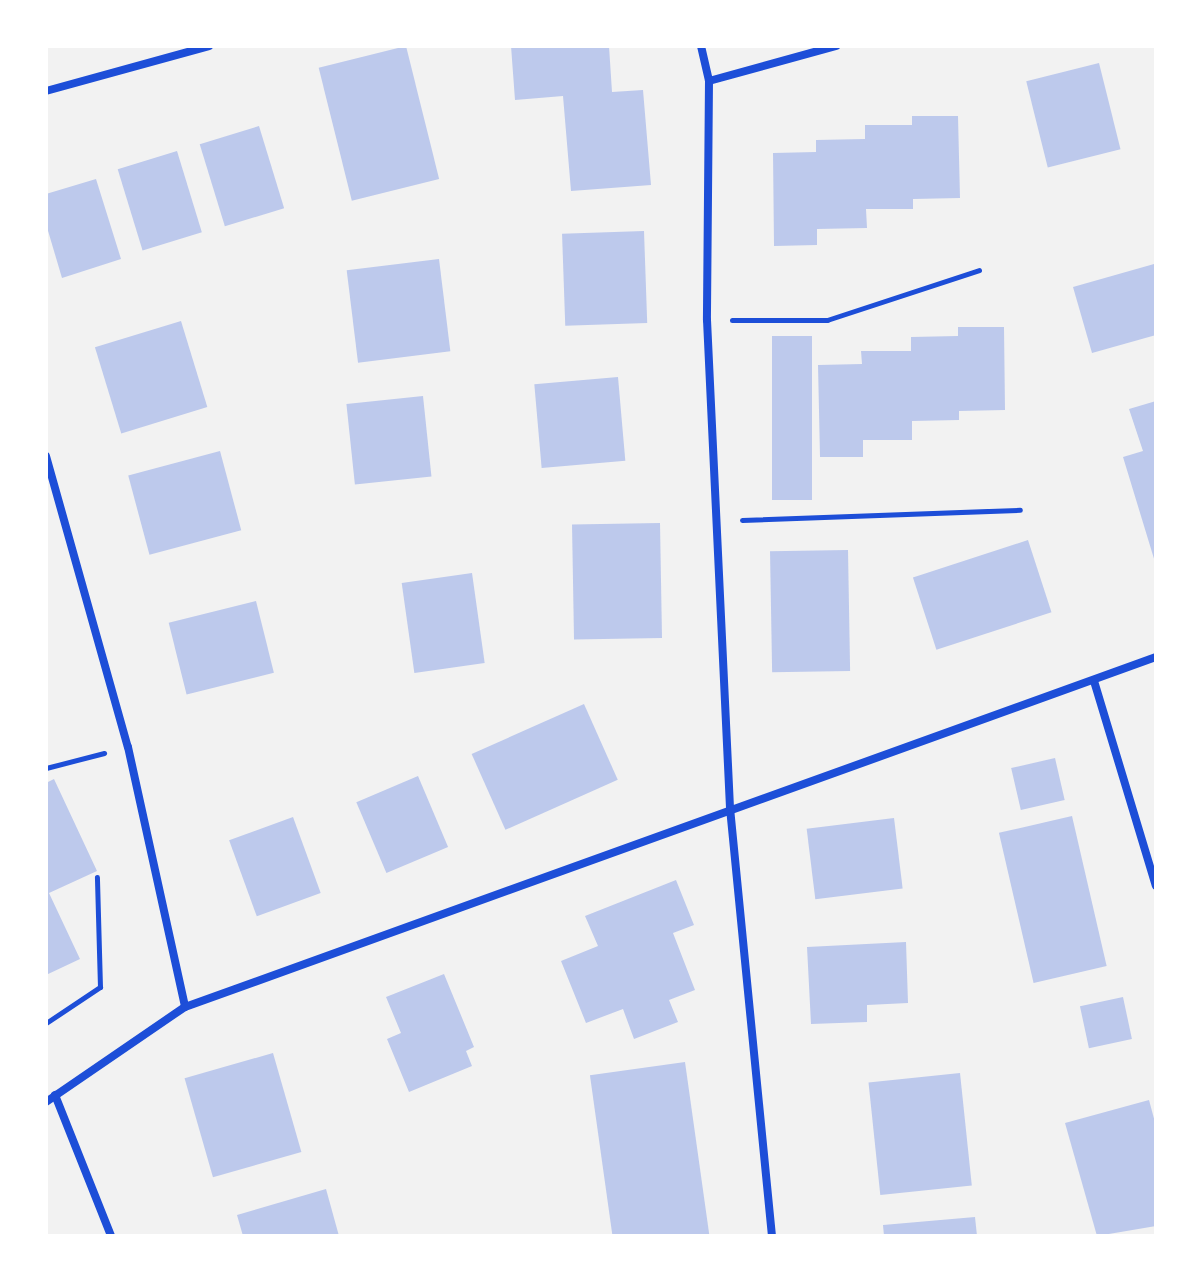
<!DOCTYPE html>
<style>
body{margin:0}
#map{position:relative;width:1202px;height:1282px;overflow:hidden;background:#f2f2f2;font-family:"Sofia Sans Condensed",sans-serif}
div>[style]{position:absolute}
[style*='--x']{left:calc(var(--x)*1px);top:calc(var(--y)*1px);width:calc(var(--w)*1px);rotate:calc(var(--a)*1deg)}
.building>*{inset:0;background:#bdc9ec;transform-origin:0 0}
.path>*{height:5px;margin:-2.5px;padding:0 2.5px;transform-origin:2.5px;border-radius:2.5px;background:#1d4ed8}
.minor>*{height:8px;margin:-4px;padding:0 4px;transform-origin:4px;border-radius:4px;background:#1d4ed8}
span{translate:-50% -50%;white-space:nowrap;text-align:center;line-height:1.15;-webkit-text-stroke:8px #fff;paint-order:stroke}
.frame{position:absolute;inset:0;border:48px solid #fff;pointer-events:none}
</style>
<div id="map">
<div class="building">
<i style="left:406px;top:46px;width:137px;height:90px;rotate:76deg"></i>
<i style="clip-path:polygon(511px 46px,609px 46px,612px 92px,643px 90px,651px 185px,571px 191px,563px 96px,515px 100px)"></i>
<i style="left:1099px;top:63px;width:89px;height:75px;rotate:76deg"></i>
<i style="clip-path:polygon(912px 116px,958px 116px,960px 198px,913px 199px,913px 209px,866px 209px,867px 228px,817px 229px,817px 245px,774px 246px,773px 153px,816px 152px,816px 140px,865px 139px,865px 125px,912px 125px)"></i>
<i style="left:259px;top:126px;width:86px;height:62px;rotate:73deg"></i>
<i style="left:177px;top:151px;width:85px;height:62px;rotate:73deg"></i>
<i style="clip-path:polygon(96px 179px,121px 259px,62px 278px,46px 224px,46px 194px)"></i>
<i style="left:644px;top:231px;width:92px;height:82px;rotate:88deg"></i>
<i style="left:439px;top:259px;width:93px;height:93px;rotate:83deg"></i>
<i style="clip-path:polygon(1154px 264px,1156px 335px,1092px 353px,1073px 287px)"></i>
<i style="left:181px;top:321px;width:90px;height:90px;rotate:73deg"></i>
<i style="clip-path:polygon(958px 327px,1004px 327px,1005px 410px,959px 411px,959px 420px,912px 421px,912px 440px,863px 440px,863px 457px,820px 457px,818px 365px,862px 364px,861px 351px,911px 351px,911px 337px,958px 336px)"></i>
<i style="left:772px;top:336px;width:40px;height:164px"></i>
<i style="left:618px;top:377px;width:84px;height:84px;rotate:85deg"></i>
<i style="left:423px;top:396px;width:81px;height:77px;rotate:84deg"></i>
<i style="clip-path:polygon(1156px 401px,1156px 562px,1155px 562px,1123px 457px,1143px 451px,1129px 409px)"></i>
<i style="left:220px;top:451px;width:82px;height:95px;rotate:75deg"></i>
<i style="left:660px;top:523px;width:115px;height:88px;rotate:89deg"></i>
<i style="left:1028px;top:540px;width:76px;height:121px;rotate:72deg"></i>
<i style="left:848px;top:550px;width:121px;height:78px;rotate:89deg"></i>
<i style="left:472px;top:573px;width:91px;height:71px;rotate:82deg"></i>
<i style="left:256px;top:601px;width:74px;height:90px;rotate:76deg"></i>
<i style="left:584px;top:704px;width:83px;height:123px;rotate:66deg"></i>
<i style="left:1055px;top:758px;width:43px;height:45px;rotate:77deg"></i>
<i style="left:418px;top:776px;width:77px;height:67px;rotate:67deg"></i>
<i style="clip-path:polygon(54px 779px,97px 871px,49px 893px,80px 959px,46px 975px,46px 783px)"></i>
<i style="left:1072px;top:816px;width:154px;height:75px;rotate:77deg"></i>
<i style="left:293px;top:817px;width:81px;height:68px;rotate:70deg"></i>
<i style="left:894px;top:818px;width:71px;height:88px;rotate:83deg"></i>
<i style="clip-path:polygon(676px 880px,694px 925px,673px 933px,695px 990px,669px 1000px,678px 1022px,634px 1039px,623px 1009px,586px 1023px,561px 961px,598px 946px,585px 916px)"></i>
<i style="clip-path:polygon(906px 942px,908px 1003px,867px 1005px,867px 1022px,811px 1024px,807px 947px)"></i>
<i style="clip-path:polygon(444px 974px,474px 1047px,466px 1051px,472px 1066px,409px 1092px,387px 1039px,401px 1033px,386px 997px)"></i>
<i style="left:1123px;top:997px;width:43px;height:44px;rotate:78deg"></i>
<i style="left:273px;top:1053px;width:103px;height:92px;rotate:74deg"></i>
<i style="left:685px;top:1062px;width:176px;height:96px;rotate:82deg"></i>
<i style="left:960px;top:1073px;width:113px;height:92px;rotate:84deg"></i>
<i style="clip-path:polygon(1149px 1100px,1156px 1126px,1156px 1226px,1097px 1236px,1065px 1123px)"></i>
<i style="clip-path:polygon(326px 1189px,339px 1236px,243px 1236px,237px 1215px)"></i>
<i style="clip-path:polygon(975px 1217px,977px 1236px,884px 1236px,883px 1225px)"></i>
</div>
<div class="path">
<i style="--x:732;--y:320;--w:95;--a:0"></i>
<i style="--x:827;--y:320;--w:160;--a:-18.2"></i>
<i style="--x:742;--y:520;--w:278;--a:-2.1"></i>
<i style="--x:46;--y:768;--w:60;--a:-14.5"></i>
<i style="--x:46;--y:1023;--w:65;--a:-33.7"></i>
<i style="--x:100;--y:987;--w:110;--a:-91.6"></i>
</div>
<div class="minor">
<i style="--x:701;--y:46;--w:36;--a:77"></i>
<i style="--x:709;--y:81;--w:239;--a:90.5"></i>
<i style="--x:707;--y:320;--w:489;--a:87.3"></i>
<i style="--x:730;--y:808;--w:430;--a:84.4"></i>
<i style="--x:709;--y:81;--w:132;--a:-15.4"></i>
<i style="--x:46;--y:91;--w:169;--a:-15.4"></i>
<i style="--x:46;--y:456;--w:302;--a:74.3"></i>
<i style="--x:128;--y:747;--w:266;--a:77.6"></i>
<i style="--x:1094;--y:681;--w:214;--a:73.2"></i>
<i style="--x:55;--y:1095;--w:152;--a:68.3"></i>
<i style="--x:46;--y:1102;--w:168;--a:-34.4"></i>
<i style="--x:185;--y:1007;--w:1032;--a:-19.82"></i>
</div>
<div class="frame"></div>
</div>
